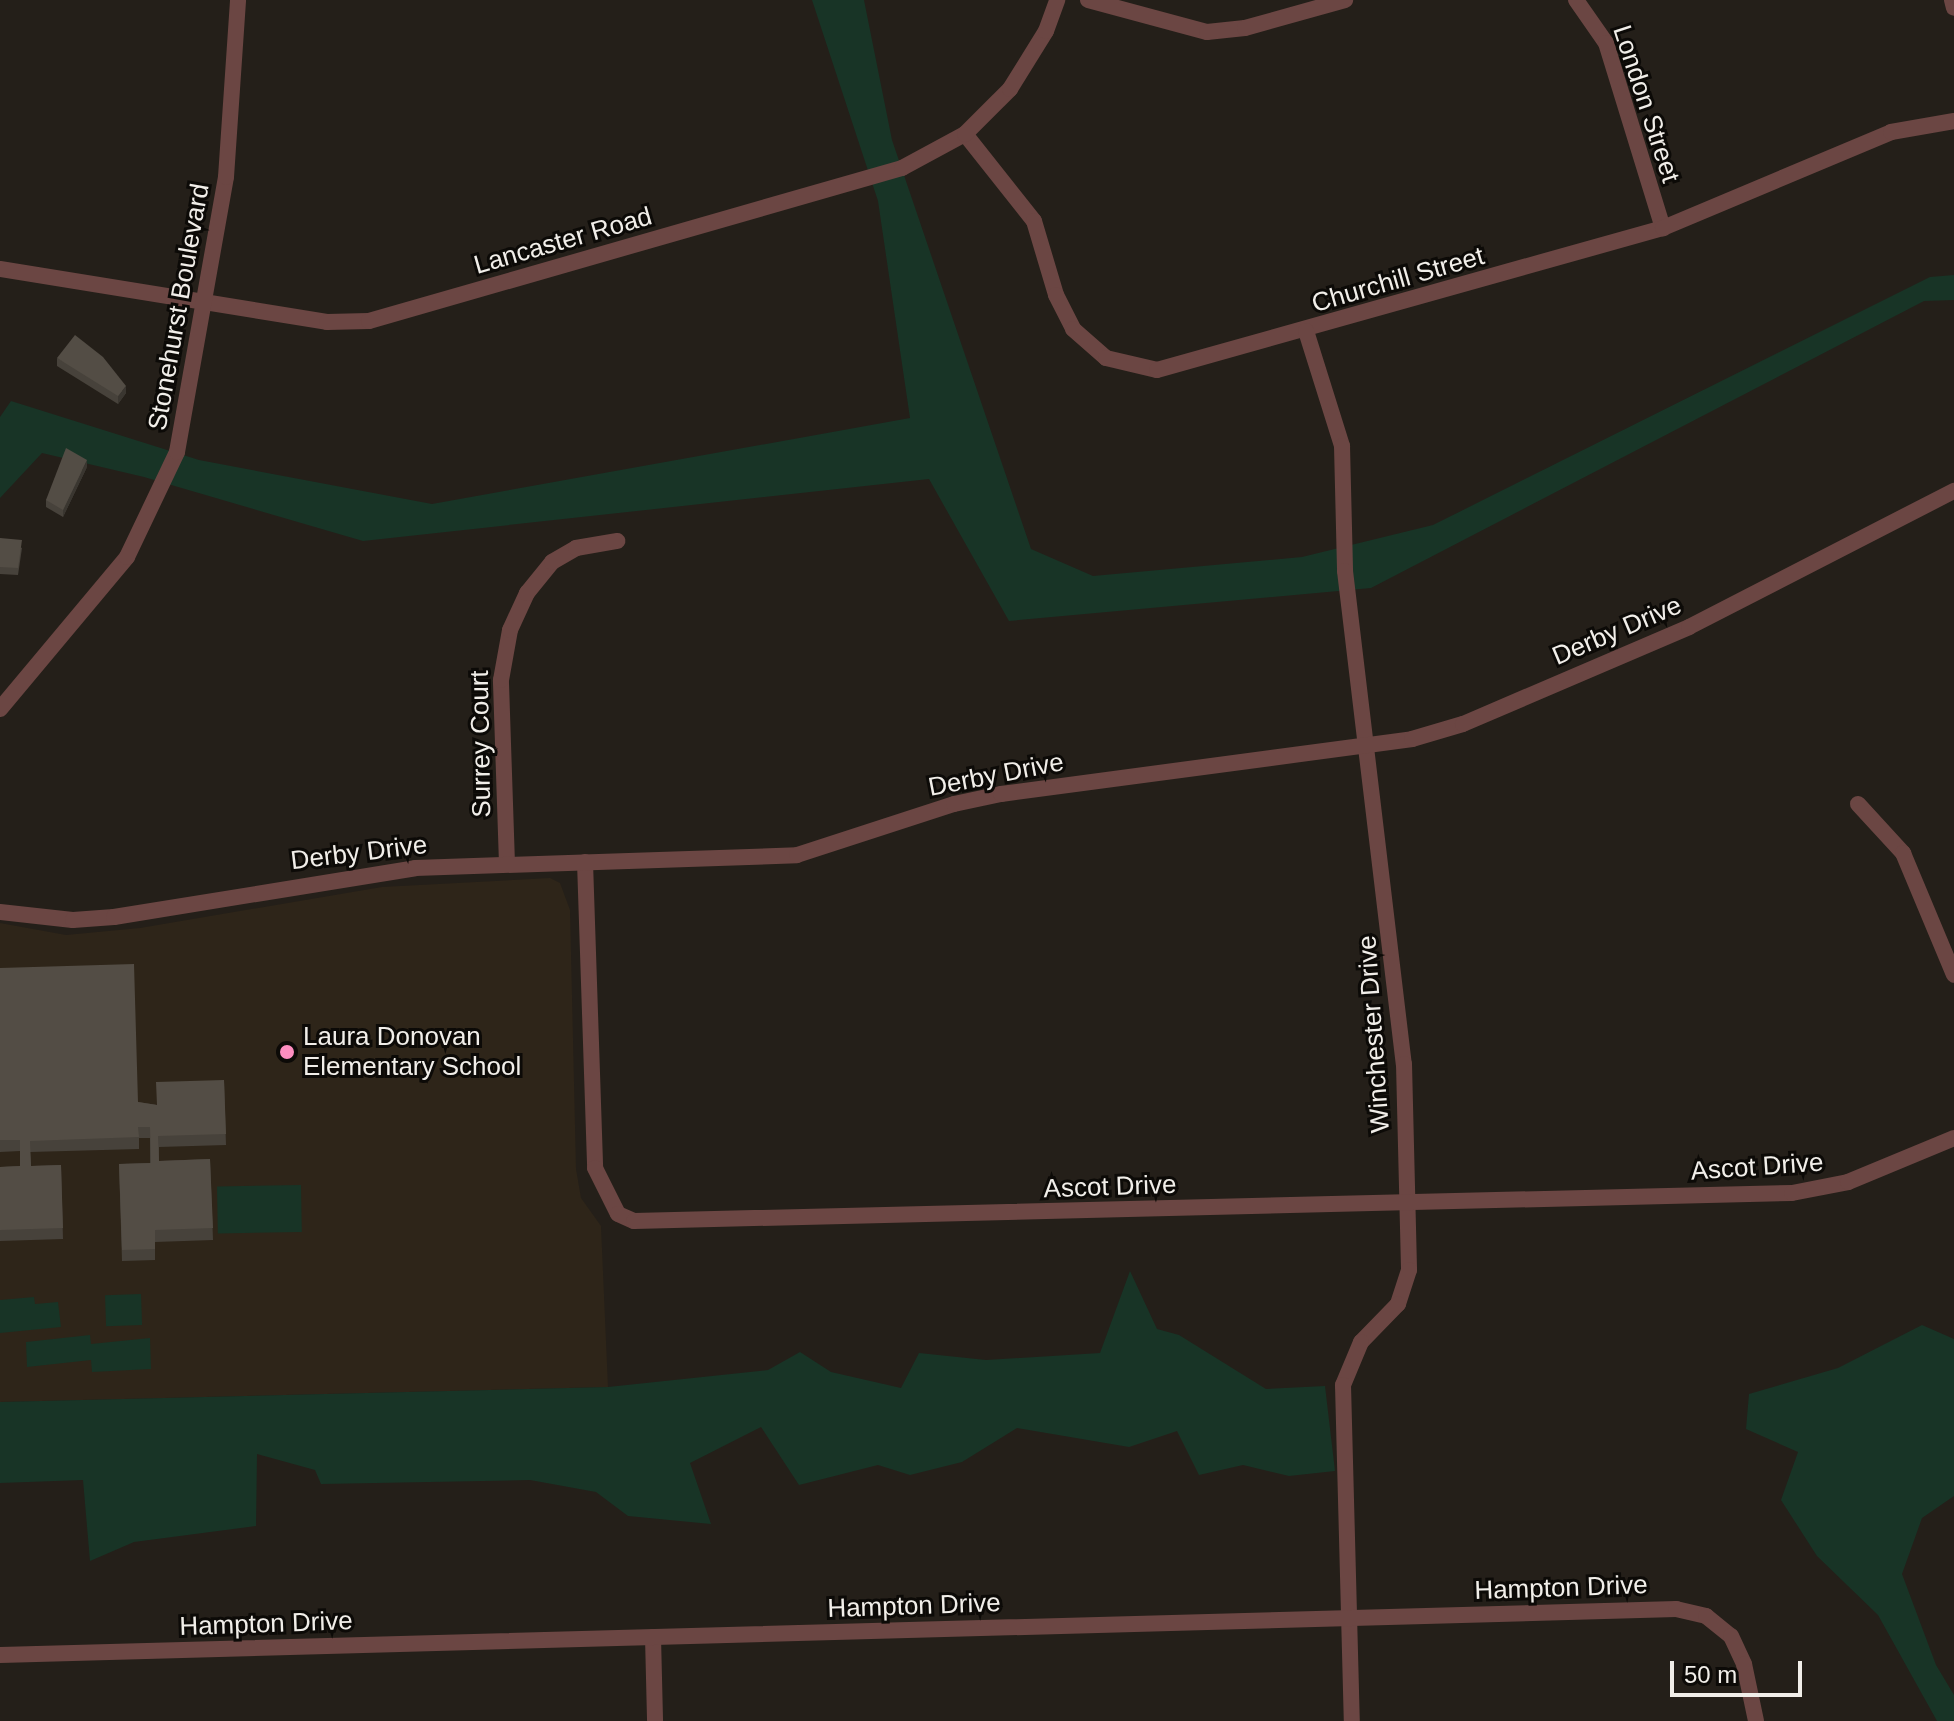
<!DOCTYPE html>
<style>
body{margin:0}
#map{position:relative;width:1954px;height:1721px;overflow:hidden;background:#241f19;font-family:Arial,sans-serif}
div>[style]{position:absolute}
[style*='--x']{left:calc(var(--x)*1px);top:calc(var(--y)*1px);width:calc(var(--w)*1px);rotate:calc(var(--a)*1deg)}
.built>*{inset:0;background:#2e2519}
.green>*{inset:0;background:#183426;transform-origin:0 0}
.street>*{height:16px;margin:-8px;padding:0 8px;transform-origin:8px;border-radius:8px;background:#6b4643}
.wall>*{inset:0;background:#47423b}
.shaded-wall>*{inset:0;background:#3a3630}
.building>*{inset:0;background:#534d45}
.dots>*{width:22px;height:22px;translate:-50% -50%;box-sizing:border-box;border:4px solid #0c0a07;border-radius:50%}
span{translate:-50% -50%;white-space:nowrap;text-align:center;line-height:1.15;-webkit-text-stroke:6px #0c0a07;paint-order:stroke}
.street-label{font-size:26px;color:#f1eee9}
.poi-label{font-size:26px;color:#f1eee9}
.left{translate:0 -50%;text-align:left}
.scale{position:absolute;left:1670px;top:1661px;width:132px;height:36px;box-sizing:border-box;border:4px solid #f1eee9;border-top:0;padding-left:10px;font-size:24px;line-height:28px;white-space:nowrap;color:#f1eee9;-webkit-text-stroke:6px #0c0a07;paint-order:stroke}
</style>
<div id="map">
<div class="built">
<i style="clip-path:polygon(550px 878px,560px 883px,570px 910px,576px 1169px,581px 1198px,601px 1226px,608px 1387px,0 1402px,0 923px,66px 935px,140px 928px,382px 887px)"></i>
</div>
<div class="green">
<i style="clip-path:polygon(812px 0,864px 0,892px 140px,1031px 549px,1093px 576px,1302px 557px,1433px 525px,1930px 277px,1954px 275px,1954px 300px,1924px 301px,1371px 588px,1009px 621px,929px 479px,363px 541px,144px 477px,42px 453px,0 498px,0 417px,11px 401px,199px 460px,432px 504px,910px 418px,878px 201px)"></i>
<i style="left:301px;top:1185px;width:47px;height:84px;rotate:89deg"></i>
<i style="clip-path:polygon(1130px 1271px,1157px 1329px,1179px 1335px,1266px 1389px,1325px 1386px,1335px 1471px,1289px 1476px,1243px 1465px,1199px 1475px,1177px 1431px,1129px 1447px,1017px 1428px,962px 1462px,910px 1475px,878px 1465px,799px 1485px,761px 1427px,690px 1463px,711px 1524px,628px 1516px,596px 1492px,530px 1480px,321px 1484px,315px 1470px,257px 1454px,256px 1526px,134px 1542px,90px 1561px,83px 1480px,0 1483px,0 1402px,608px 1387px,768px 1370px,800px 1352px,831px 1372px,901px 1388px,919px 1353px,986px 1360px,1100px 1353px)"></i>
<i style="left:141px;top:1294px;width:31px;height:36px;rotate:88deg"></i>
<i style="clip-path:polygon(34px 1297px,35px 1304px,58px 1302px,61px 1327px,0 1333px,0 1300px)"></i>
<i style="clip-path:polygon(1922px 1325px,1954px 1339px,1954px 1496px,1922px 1518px,1902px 1574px,1936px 1665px,1954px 1695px,1954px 1721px,1937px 1721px,1878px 1615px,1817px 1556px,1781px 1500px,1798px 1452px,1746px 1429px,1749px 1394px,1838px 1368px)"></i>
<i style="clip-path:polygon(90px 1335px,91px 1344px,150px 1338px,151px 1369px,92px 1372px,91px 1360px,27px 1367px,26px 1342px)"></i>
</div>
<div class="street">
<i style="--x:1088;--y:0;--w:123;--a:15.1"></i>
<i style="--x:1207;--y:32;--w:38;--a:-6"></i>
<i style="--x:1245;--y:28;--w:104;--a:-15.6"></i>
<i style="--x:1576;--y:0;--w:52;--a:55.1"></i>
<i style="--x:1606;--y:43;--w:194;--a:72.9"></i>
<i style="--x:1952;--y:0;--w:8;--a:76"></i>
<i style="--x:965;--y:134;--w:111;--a:51.6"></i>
<i style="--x:1034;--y:221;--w:77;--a:73.4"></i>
<i style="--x:1056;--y:295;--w:38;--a:63"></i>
<i style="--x:1073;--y:329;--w:44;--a:41.3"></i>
<i style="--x:1106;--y:358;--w:52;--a:13.2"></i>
<i style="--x:1157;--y:370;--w:526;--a:-15.68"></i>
<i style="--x:1663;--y:228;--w:247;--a:-22.8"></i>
<i style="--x:1891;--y:132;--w:64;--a:-9.9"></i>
<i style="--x:0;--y:269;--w:331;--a:9.2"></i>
<i style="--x:327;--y:322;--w:42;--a:-1.4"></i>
<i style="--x:369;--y:321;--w:555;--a:-16.02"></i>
<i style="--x:902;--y:168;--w:72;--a:-28.4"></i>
<i style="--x:965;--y:134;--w:64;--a:-45"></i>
<i style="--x:1010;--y:89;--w:68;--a:-58.2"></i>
<i style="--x:1046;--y:31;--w:33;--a:-70"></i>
<i style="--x:1306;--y:331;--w:121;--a:72.6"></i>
<i style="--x:1342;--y:446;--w:125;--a:88.6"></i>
<i style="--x:1345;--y:571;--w:497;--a:83.2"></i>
<i style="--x:1404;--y:1064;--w:206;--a:88.6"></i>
<i style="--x:1409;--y:1270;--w:36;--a:108"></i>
<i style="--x:1398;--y:1304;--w:53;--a:134.2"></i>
<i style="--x:1361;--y:1342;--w:47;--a:112.7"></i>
<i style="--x:1343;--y:1385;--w:336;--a:88.5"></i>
<i style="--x:0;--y:709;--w:198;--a:-50.1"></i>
<i style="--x:127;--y:557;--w:116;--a:-64.5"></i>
<i style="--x:177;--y:452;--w:279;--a:-79.9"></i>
<i style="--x:226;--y:177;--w:177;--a:-86.1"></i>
<i style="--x:1858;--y:804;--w:67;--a:47.4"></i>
<i style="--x:1903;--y:853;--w:132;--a:67.3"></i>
<i style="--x:585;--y:862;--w:306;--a:88.1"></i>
<i style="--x:595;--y:1168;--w:51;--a:63.4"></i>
<i style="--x:618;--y:1214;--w:17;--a:24"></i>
<i style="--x:634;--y:1221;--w:1158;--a:-1.39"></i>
<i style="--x:1792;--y:1193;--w:57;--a:-11.1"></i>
<i style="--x:1848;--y:1182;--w:115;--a:-22.5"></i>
<i style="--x:507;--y:864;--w:184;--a:-91.9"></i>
<i style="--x:501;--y:680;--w:51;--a:-79.8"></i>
<i style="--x:510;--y:630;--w:41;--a:-65.3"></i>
<i style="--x:527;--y:593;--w:40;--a:-51"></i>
<i style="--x:552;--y:562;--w:28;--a:-30"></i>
<i style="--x:576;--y:548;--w:42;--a:-9.7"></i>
<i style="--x:0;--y:912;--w:73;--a:6.3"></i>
<i style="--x:73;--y:920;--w:41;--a:-4.2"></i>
<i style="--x:114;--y:917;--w:305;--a:-9.2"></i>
<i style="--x:415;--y:868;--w:382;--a:-1.9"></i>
<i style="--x:797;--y:855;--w:165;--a:-18"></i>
<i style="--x:954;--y:804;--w:48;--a:-12"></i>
<i style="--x:1001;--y:794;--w:415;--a:-7.6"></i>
<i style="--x:1412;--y:739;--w:53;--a:-16.4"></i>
<i style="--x:1463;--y:724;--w:246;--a:-23.2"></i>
<i style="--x:1689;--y:627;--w:298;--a:-27.2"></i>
<i style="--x:653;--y:1637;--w:84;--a:88.6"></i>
<i style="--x:0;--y:1655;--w:1677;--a:-1.57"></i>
<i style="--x:1676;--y:1609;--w:31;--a:13"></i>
<i style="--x:1706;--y:1616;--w:32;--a:39"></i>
<i style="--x:1731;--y:1636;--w:31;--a:65"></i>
<i style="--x:1744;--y:1664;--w:58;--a:78.1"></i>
</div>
<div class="wall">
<i style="clip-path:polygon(57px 358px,126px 393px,118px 404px,57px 366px)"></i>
<i style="clip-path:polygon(87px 467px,63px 517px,46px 507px,46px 500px)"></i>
<i style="clip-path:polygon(0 538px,22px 548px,18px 575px,0 574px)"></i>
<i style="clip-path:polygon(0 968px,138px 1102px,157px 1105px,224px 1080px,226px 1145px,159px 1147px,159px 1161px,210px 1159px,213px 1240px,155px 1242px,155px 1260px,122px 1261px,119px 1164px,150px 1163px,150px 1138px,139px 1138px,139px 1149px,30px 1152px,31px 1166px,61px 1165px,63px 1239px,0 1241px,0 1167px,20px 1166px,20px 1151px,0 1152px)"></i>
</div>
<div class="shaded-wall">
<i style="clip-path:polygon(126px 386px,126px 393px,118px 404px,118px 396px)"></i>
<i style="clip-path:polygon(87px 460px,87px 467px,63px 517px,63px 510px)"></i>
</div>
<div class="building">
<i style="clip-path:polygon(75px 335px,103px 357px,126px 386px,118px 396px,57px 358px)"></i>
<i style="clip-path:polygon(66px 448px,87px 460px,63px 510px,46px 500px)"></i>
<i style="clip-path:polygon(0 538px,22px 540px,18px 568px,0 567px)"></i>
<i style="clip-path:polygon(134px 964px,138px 1102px,157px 1105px,156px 1082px,224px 1080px,226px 1134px,158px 1136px,159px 1161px,210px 1159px,213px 1228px,155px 1230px,155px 1249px,122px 1250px,119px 1164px,151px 1163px,150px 1127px,138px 1127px,139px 1137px,30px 1141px,31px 1166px,61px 1165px,63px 1228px,0 1230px,0 1167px,20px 1166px,20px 1140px,0 1140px,0 968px)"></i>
</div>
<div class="dots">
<i style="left:287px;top:1052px;background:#fd8ec0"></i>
</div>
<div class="street-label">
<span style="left:1646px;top:104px;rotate:72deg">London Street</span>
<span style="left:563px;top:241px;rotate:-16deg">Lancaster Road</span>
<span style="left:1398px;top:280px;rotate:-16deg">Churchill Street</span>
<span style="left:179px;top:307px;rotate:-80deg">Stonehurst Boulevard</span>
<span style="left:1617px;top:631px;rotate:-23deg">Derby Drive</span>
<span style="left:481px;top:744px;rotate:-91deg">Surrey Court</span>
<span style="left:996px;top:775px;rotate:-11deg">Derby Drive</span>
<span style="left:359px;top:853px;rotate:-7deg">Derby Drive</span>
<span style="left:1374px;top:1034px;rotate:-94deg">Winchester Drive</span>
<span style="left:1757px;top:1167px;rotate:-4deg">Ascot Drive</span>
<span style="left:1110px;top:1187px;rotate:-2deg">Ascot Drive</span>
<span style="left:1561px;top:1588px;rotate:-2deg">Hampton Drive</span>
<span style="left:914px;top:1606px;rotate:-2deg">Hampton Drive</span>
<span style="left:266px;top:1624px;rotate:-2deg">Hampton Drive</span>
</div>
<div class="poi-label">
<span class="left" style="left:303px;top:1052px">Laura Donovan<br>Elementary School</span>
</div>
<div class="scale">50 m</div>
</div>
